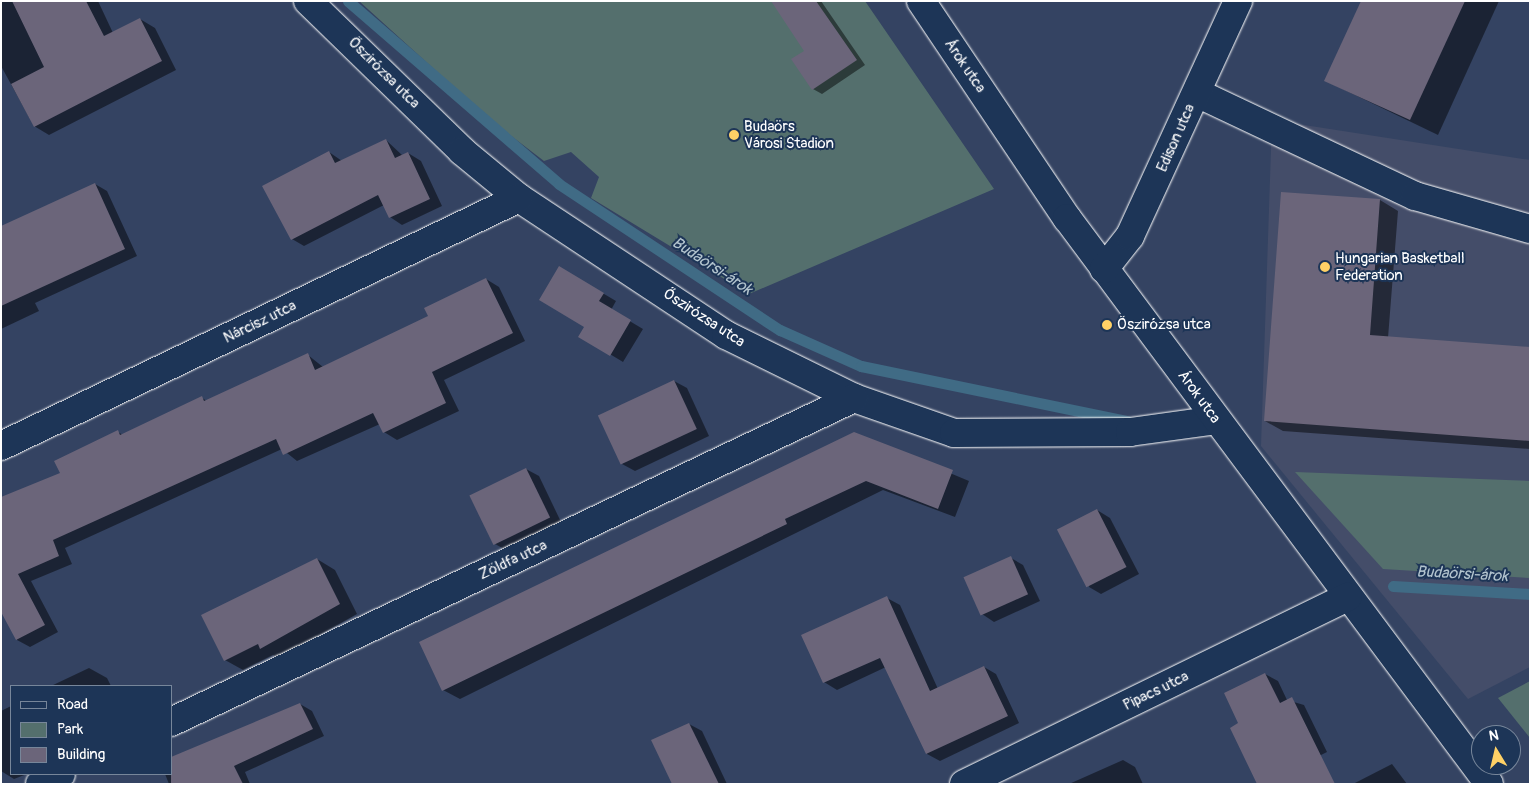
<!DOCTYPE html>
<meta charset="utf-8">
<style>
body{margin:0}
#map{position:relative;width:1531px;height:785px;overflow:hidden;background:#344362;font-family:Pangolin,sans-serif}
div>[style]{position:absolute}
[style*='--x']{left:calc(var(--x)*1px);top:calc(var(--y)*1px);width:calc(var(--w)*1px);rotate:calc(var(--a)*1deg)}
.built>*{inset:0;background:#444d69}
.green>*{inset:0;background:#546f6d}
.shadow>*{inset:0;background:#0007}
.stream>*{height:11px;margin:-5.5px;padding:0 5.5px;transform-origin:5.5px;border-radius:5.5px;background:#406b85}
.building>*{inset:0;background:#6b657a;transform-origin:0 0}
.roads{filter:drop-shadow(0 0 1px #fff) drop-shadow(0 0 1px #fff)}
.minor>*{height:28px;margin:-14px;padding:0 14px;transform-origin:14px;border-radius:14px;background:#1d3557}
.dots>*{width:14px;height:14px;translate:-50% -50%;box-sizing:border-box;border:2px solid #1d3557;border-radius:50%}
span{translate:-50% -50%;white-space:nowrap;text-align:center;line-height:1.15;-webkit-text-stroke:4px #1d3557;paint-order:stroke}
.street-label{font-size:15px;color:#fff}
.poi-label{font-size:15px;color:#fff}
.left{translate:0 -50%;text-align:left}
.water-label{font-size:16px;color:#b3c4ce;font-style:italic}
.frame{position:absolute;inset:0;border:2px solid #fff;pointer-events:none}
.legend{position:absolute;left:10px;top:685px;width:162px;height:90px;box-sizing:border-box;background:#1d3557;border:1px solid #77869a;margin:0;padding:6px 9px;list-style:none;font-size:15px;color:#fff}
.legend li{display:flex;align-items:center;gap:10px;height:25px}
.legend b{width:25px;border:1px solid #77869a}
.north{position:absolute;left:1471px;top:725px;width:50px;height:50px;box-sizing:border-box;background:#1d3557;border:1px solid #77869a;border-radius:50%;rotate:351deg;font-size:14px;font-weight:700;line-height:20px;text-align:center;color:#fff}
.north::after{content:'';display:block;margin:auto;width:18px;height:22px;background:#ffd166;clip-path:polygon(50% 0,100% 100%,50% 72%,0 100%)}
</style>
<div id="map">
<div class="built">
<i style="clip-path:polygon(1272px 120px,1530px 160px,1530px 667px,1468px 699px,1261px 446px)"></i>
</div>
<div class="green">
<i style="clip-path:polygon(359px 1px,865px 1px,994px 189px,749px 294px,591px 198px,599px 177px,571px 152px,544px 161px,489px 119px)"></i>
<i style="clip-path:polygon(1295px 472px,1530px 481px,1530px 578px,1383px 569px)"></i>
<i style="clip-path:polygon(1530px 681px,1530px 738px,1498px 698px)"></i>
</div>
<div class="shadow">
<i style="clip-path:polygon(1px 1px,98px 1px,113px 33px,140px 19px,155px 28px,176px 70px,49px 135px,34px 126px,1px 66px)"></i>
<i style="clip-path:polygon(773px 1px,821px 1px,865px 65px,822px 94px,813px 89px,806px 51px)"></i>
<i style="clip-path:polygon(1362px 1px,1499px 1px,1438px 135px,1326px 81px)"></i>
<i style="clip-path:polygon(386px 140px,403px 156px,408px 153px,421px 161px,442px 206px,402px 225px,390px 217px,384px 205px,304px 246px,292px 239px,329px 152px,342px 161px)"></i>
<i style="clip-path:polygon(95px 184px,107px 191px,137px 256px,35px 303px,39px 311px,1px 329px,1px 230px)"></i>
<i style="clip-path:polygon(1380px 200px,1398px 211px,1388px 338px,1530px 348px,1530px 449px,1283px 431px,1265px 421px)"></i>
<i style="clip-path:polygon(560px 268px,616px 301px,611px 310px,643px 329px,623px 362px,580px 336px,586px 326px)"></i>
<i style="clip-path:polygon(486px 279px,499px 287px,525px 341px,444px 380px,459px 411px,397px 440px,384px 432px,380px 424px,297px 461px,282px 449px,65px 548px,72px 564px,31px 581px,58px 632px,30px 647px,17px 640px,1px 609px,62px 474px,118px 432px,123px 435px,202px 398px,207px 401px,308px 355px,323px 367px,429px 317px)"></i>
<i style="clip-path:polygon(674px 381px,687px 388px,709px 436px,635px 471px,622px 464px)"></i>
<i style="clip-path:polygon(854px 433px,969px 481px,955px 517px,883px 490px,460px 699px,443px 690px)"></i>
<i style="clip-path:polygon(526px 469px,539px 476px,562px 524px,508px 551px,495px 544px,472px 496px)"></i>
<i style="clip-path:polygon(1097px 510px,1110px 518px,1139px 574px,1101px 594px,1089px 587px)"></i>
<i style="clip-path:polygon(1011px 558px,1023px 565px,1040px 601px,994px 622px,982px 614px)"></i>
<i style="clip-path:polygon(317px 559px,335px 570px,357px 614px,279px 658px,273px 655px,243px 670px,225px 660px)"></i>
<i style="clip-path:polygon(887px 598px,900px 605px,938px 689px,984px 667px,996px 674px,1019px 723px,940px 761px,927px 754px,886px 667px,837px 690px,824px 682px)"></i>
<i style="clip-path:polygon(89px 668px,107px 678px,111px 686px,51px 686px)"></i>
<i style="clip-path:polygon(1265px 674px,1278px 681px,1287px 700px,1304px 705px,1327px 752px,1267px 782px,1240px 724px)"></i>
<i style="clip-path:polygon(300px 704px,312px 711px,324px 736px,245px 772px,250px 784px,169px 784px,165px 774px)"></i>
<i style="clip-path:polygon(11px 706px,11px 774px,27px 774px,14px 779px,1px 771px,1px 711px)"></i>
<i style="clip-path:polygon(689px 724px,702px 731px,727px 784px,673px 784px)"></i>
<i style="clip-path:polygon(1123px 760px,1135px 767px,1143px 784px,1069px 784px)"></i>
<i style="clip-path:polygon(1392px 764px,1407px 784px,1353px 784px)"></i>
</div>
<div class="stream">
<i style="--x:348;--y:1;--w:279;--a:40.9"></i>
<i style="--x:559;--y:184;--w:265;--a:33.5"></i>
<i style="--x:780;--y:330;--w:89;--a:24"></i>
<i style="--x:861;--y:366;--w:272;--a:11.7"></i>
<i style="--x:1393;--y:586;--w:137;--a:3.3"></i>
</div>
<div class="building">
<i style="clip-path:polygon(12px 1px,86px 1px,104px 36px,140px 18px,162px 61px,34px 127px,11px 84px,44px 67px)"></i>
<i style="clip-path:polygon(771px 1px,816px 1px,857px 60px,812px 90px,791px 59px,804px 51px)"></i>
<i style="clip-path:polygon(1361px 1px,1465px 1px,1410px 120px,1324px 81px)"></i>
<i style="clip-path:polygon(386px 139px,395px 158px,408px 152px,430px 199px,389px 218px,378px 195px,291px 240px,262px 186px,329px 151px,335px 163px)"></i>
<i style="clip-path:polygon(95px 183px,125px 249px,1px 306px,1px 226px)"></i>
<i style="clip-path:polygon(1281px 192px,1380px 199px,1370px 335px,1530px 347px,1530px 441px,1264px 421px)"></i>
<i style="clip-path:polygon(559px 266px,604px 293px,599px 301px,631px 320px,610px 356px,578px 337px,584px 327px,539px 300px)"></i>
<i style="clip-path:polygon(486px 278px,513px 333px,432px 372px,446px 403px,383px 433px,373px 413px,283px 455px,276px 439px,53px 540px,59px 556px,18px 574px,45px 625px,16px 640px,1px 612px,1px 497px,60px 473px,54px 461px,118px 430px,120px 435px,202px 396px,204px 401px,308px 353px,315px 370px,428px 316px,424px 308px)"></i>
<i style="left:674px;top:380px;width:54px;height:84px;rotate:65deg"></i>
<i style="clip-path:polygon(854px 432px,953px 470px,938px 509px,866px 481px,785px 519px,787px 524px,442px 691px,419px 642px)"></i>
<i style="left:526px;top:468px;width:55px;height:63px;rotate:64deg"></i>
<i style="left:1097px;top:509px;width:65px;height:45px;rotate:63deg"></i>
<i style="left:1011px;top:556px;width:42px;height:52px;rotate:66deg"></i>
<i style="clip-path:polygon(317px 558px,340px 604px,260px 649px,258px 644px,224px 661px,201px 615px)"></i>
<i style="clip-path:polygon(887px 596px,930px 691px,984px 666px,1008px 716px,926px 754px,880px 658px,823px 683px,801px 635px)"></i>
<i style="clip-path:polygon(1265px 673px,1280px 703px,1292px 697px,1335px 784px,1257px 784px,1230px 728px,1238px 723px,1224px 693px)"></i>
<i style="clip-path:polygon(300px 703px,313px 729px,234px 766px,243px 784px,171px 784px,171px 757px)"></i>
<i style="clip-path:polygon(689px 723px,719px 784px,672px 784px,651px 740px)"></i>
</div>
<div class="roads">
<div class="minor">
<i style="--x:308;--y:1;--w:215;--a:44.2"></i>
<i style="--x:462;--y:151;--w:74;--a:39.5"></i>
<i style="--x:519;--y:198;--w:248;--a:33.5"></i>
<i style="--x:726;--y:335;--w:143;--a:26.2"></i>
<i style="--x:854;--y:398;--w:106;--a:19.3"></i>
<i style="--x:954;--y:433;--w:176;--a:-0.3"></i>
<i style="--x:1130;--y:432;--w:87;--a:-7.9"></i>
<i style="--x:921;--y:1;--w:262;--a:56.1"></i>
<i style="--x:1067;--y:218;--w:706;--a:53.29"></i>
<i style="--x:1197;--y:93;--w:241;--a:25.3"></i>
<i style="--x:1415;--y:196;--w:120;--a:16"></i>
<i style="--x:1104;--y:269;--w:42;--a:-51.8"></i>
<i style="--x:1130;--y:236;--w:259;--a:-65.3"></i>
<i style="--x:1;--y:446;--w:574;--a:-25.58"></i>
<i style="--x:171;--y:722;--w:756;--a:-25.38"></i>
<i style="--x:40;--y:784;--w:23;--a:-25"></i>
<i style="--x:964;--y:784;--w:427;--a:-26"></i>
</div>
</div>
<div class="dots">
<i style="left:734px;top:135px;background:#ffd166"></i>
<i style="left:1325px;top:267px;background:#ffd166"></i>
<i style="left:1107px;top:325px;background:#ffd166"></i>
</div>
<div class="street-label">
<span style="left:965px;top:66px;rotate:56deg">Árok utca</span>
<span style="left:384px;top:73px;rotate:45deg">Őszirózsa utca</span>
<span style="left:1176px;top:138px;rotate:-66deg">Edison utca</span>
<span style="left:704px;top:318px;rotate:33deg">Őszirózsa utca</span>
<span style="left:260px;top:322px;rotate:-26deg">Nárcisz utca</span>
<span style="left:1199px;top:397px;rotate:54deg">Árok utca</span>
<span style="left:513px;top:560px;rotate:-25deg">Zöldfa utca</span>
<span style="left:1156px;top:691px;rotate:-26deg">Pipacs utca</span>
</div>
<div class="poi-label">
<span class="left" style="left:744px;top:135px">Budaörs<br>Városi Stadion</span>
<span class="left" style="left:1335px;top:267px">Hungarian Basketball<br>Federation</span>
<span class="left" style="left:1117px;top:325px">Őszirózsa utca</span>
</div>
<div class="water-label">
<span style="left:712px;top:266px;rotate:33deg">Budaörsi-árok</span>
<span style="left:1462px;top:574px;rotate:3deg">Budaörsi-árok</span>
</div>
<div class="frame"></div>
<ul class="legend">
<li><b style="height:6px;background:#1d3557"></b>Road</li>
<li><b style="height:14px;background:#546f6d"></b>Park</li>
<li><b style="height:14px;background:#6b657a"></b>Building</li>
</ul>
<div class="north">N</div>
</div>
